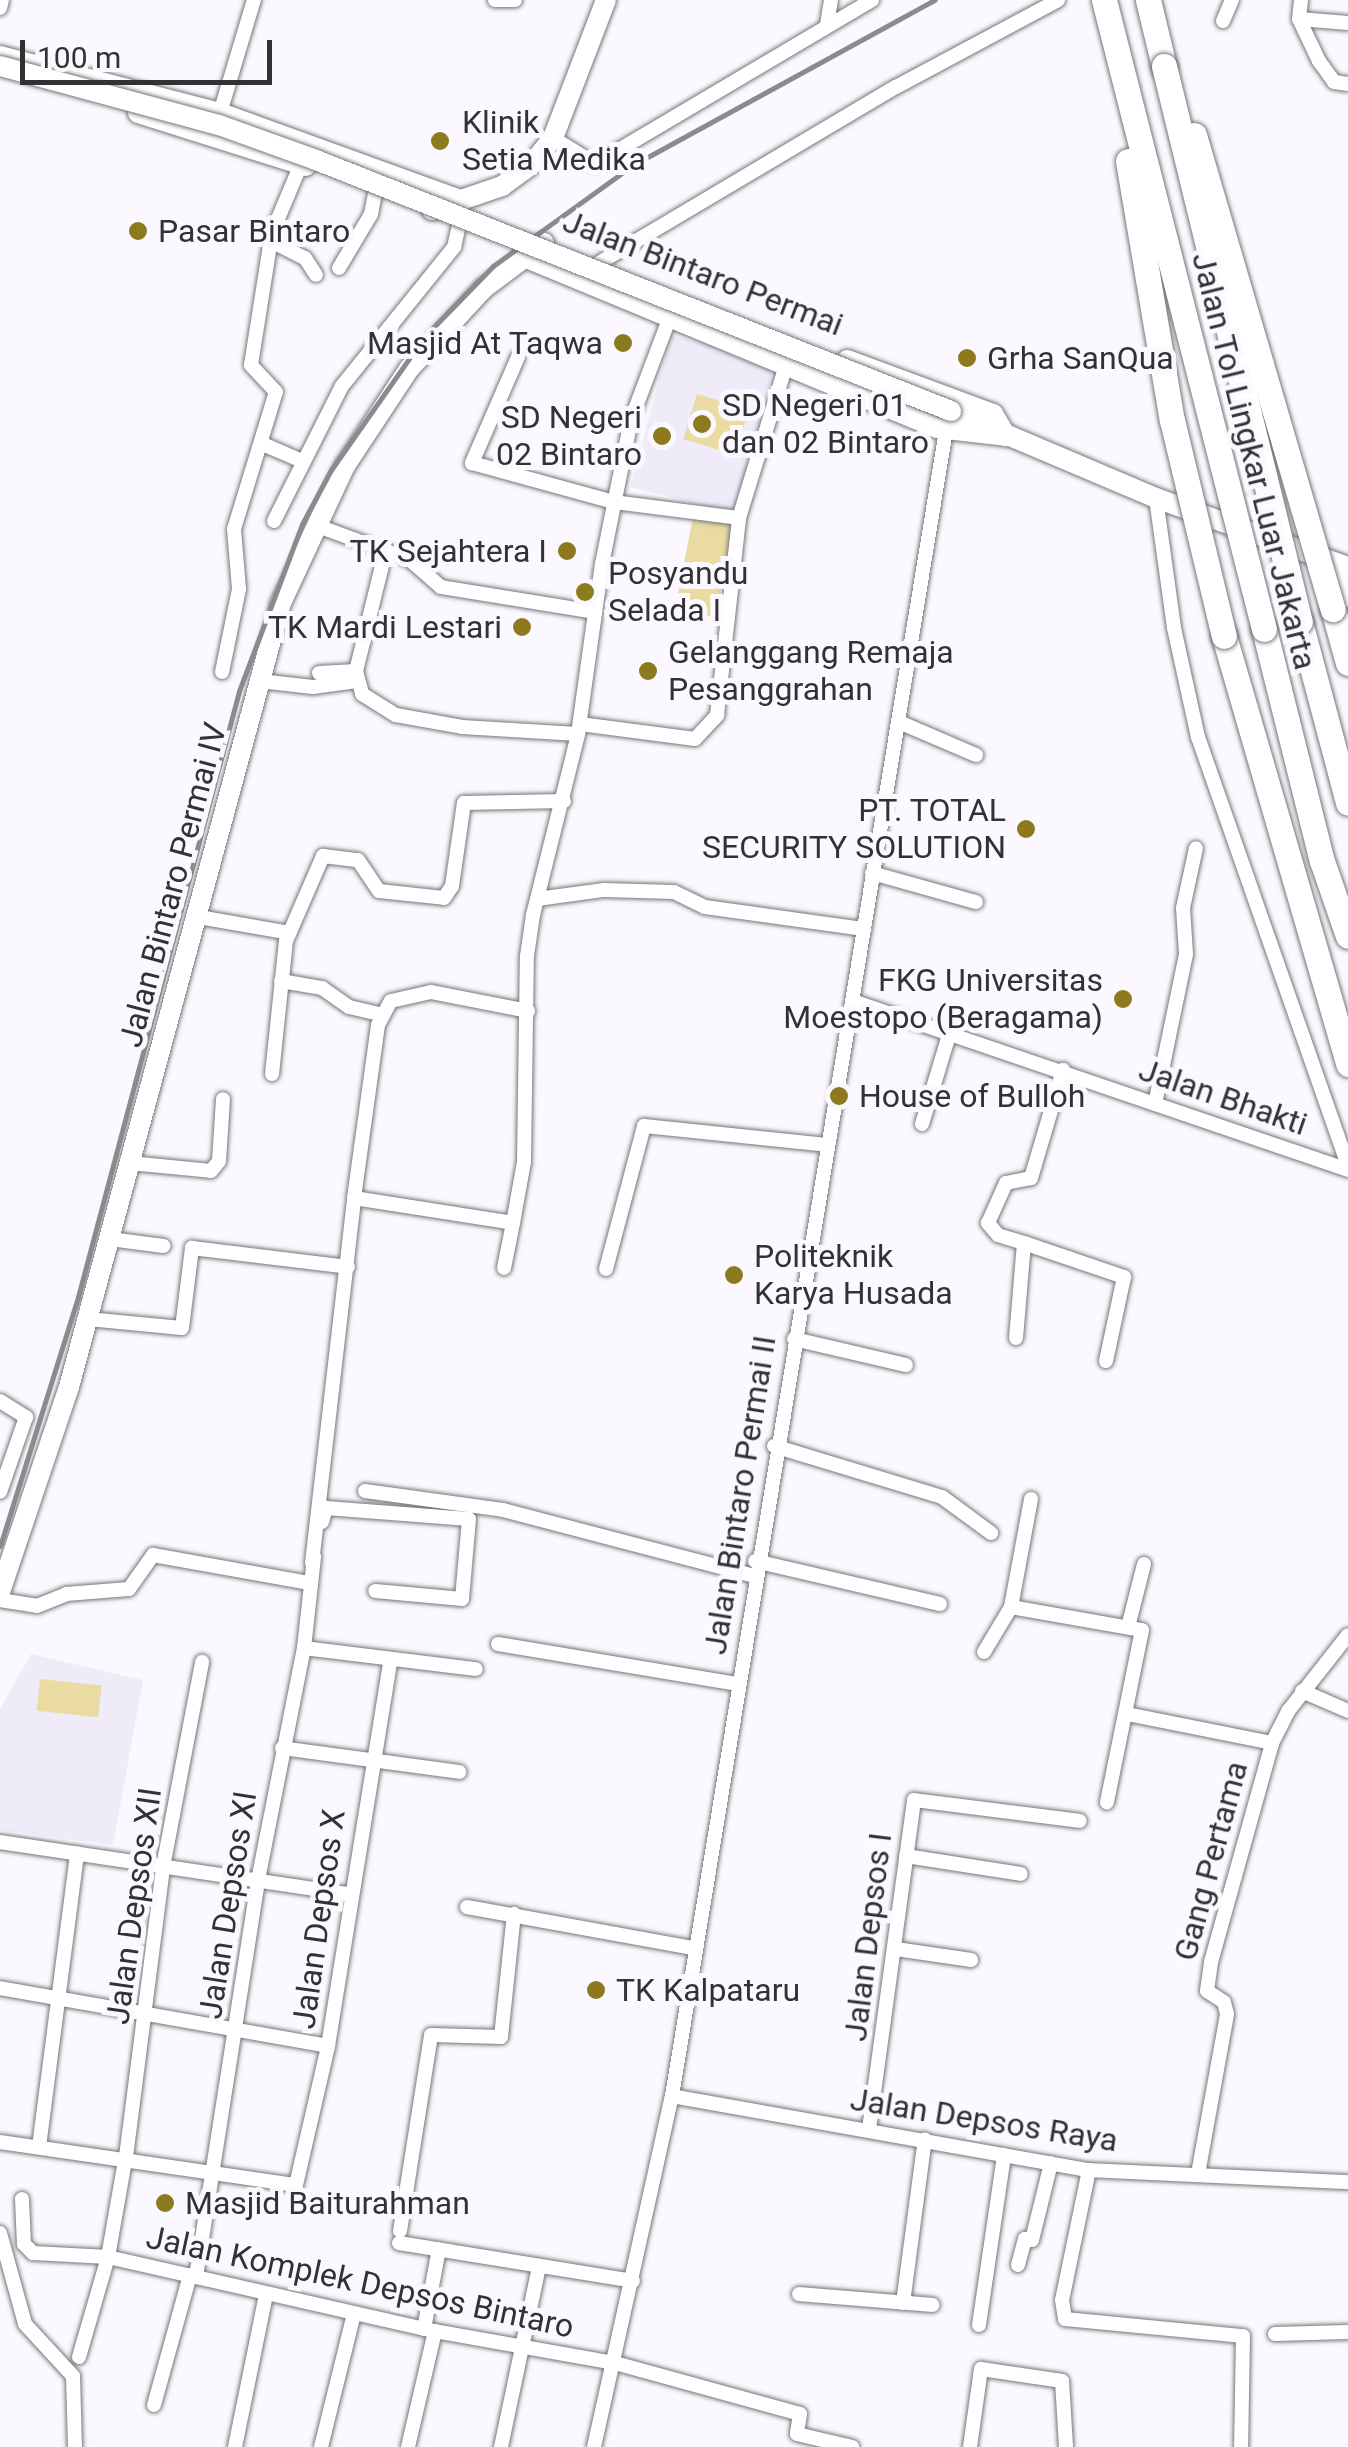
<!DOCTYPE html>
<style>
body{margin:0}
#map{position:relative;width:1348px;height:2447px;overflow:hidden;background:#fbf9ff;font-family:Roboto,sans-serif}
div>[style]{position:absolute}
[style*='--x']{left:calc(var(--x)*1px);top:calc(var(--y)*1px);width:calc(var(--w)*1px);rotate:calc(var(--a)*1deg)}
.built>*{inset:0;background:#efebf8;transform-origin:0 0}
.green>*{inset:0;background:#e9dba2;transform-origin:0 0}
.roads{filter:drop-shadow(0 0 2px #76757a) drop-shadow(0 0 2px #76757a)}
.street>*{height:14px;margin:-7px;padding:0 7px;transform-origin:7px;border-radius:7px;background:#fff}
.secondary>*{height:20px;margin:-10px;padding:0 10px;transform-origin:10px;border-radius:10px;background:#fff}
.highway>*{height:25px;margin:-12.5px;padding:0 12.5px;transform-origin:12.5px;border-radius:12.5px;background:#fff}
.rail>*{height:5px;margin:-2.5px;padding:0 2.5px;transform-origin:2.5px;border-radius:2.5px;background:#8b8a8e}
.bridges{filter:drop-shadow(0 0 2px #76757a) drop-shadow(0 0 2px #76757a)}
.secondary-bridge>*{height:20px;margin:-10px;padding:0 10px;transform-origin:10px;border-radius:10px;background:#fff}
.highway-bridge>*{height:25px;margin:-12.5px;padding:0 12.5px;transform-origin:12.5px;border-radius:12.5px;background:#fff}
.dots>*{width:28px;height:28px;translate:-50% -50%;box-sizing:border-box;border:5px solid #fbf9ff;border-radius:50%}
span{translate:-50% -50%;white-space:nowrap;text-align:center;line-height:1.15;-webkit-text-stroke:10px #fbf9ff;paint-order:stroke}
.poi-label{font-size:32px;color:#323133}
.left{translate:0 -50%;text-align:left}
.right{translate:-100% -50%;text-align:right}
.street-label{font-size:32px;color:#323133}
.scale{position:absolute;left:20px;top:40px;width:252px;height:45px;box-sizing:border-box;border:5px solid #323133;border-top:0;padding-left:12px;font-size:30px;line-height:35px;white-space:nowrap;color:#323133;-webkit-text-stroke:8px #fbf9ff;paint-order:stroke}
</style>
<div id="map">
<div class="built">
<i style="left:671px;top:335px;width:107px;height:157px;rotate:15deg"></i>
<i style="clip-path:polygon(31px 1654px,143px 1680px,113px 1845px,0 1830px,0 1709px)"></i>
</div>
<div class="green">
<i style="left:697px;top:394px;width:54px;height:47px;rotate:17deg"></i>
<i style="left:693px;top:517px;width:41px;height:94px;rotate:11deg"></i>
<i style="left:40px;top:1679px;width:62px;height:32px;rotate:6deg"></i>
</div>
<div class="roads">
<div class="street">
<i style="--x:495;--y:0;--w:20;--a:0"></i>
<i style="--x:1301;--y:0;--w:19;--a:96"></i>
<i style="--x:1299;--y:19;--w:47;--a:64.5"></i>
<i style="--x:1319;--y:61;--w:26;--a:54"></i>
<i style="--x:1334;--y:82;--w:14;--a:8"></i>
<i style="--x:0;--y:8;--w:8;--a:-76"></i>
<i style="--x:1299;--y:19;--w:49;--a:4.7"></i>
<i style="--x:1223;--y:21;--w:23;--a:-67"></i>
<i style="--x:827;--y:25;--w:25;--a:-81"></i>
<i style="--x:220;--y:113;--w:118;--a:-73.3"></i>
<i style="--x:553;--y:138;--w:49;--a:31.8"></i>
<i style="--x:595;--y:164;--w:322;--a:-30.6"></i>
<i style="--x:271;--y:241;--w:38;--a:27"></i>
<i style="--x:305;--y:258;--w:20;--a:57"></i>
<i style="--x:599;--y:263;--w:345;--a:-30.7"></i>
<i style="--x:896;--y:87;--w:184;--a:-28.2"></i>
<i style="--x:339;--y:268;--w:63;--a:-59.3"></i>
<i style="--x:371;--y:214;--w:21;--a:-79"></i>
<i style="--x:518;--y:357;--w:116;--a:113.5"></i>
<i style="--x:472;--y:463;--w:147;--a:15.4"></i>
<i style="--x:614;--y:502;--w:126;--a:7.3"></i>
<i style="--x:265;--y:445;--w:40;--a:23.4"></i>
<i style="--x:1156;--y:498;--w:131;--a:82.1"></i>
<i style="--x:1174;--y:628;--w:112;--a:77.6"></i>
<i style="--x:1198;--y:737;--w:454;--a:70.7"></i>
<i style="--x:274;--y:521;--w:151;--a:-63.3"></i>
<i style="--x:342;--y:386;--w:179;--a:-51.1"></i>
<i style="--x:454;--y:247;--w:35;--a:-77"></i>
<i style="--x:315;--y:525;--w:101;--a:20.2"></i>
<i style="--x:410;--y:560;--w:41;--a:41.1"></i>
<i style="--x:441;--y:587;--w:156;--a:9.2"></i>
<i style="--x:1339;--y:564;--w:37;--a:76"></i>
<i style="--x:356;--y:671;--w:125;--a:-76.1"></i>
<i style="--x:222;--y:672;--w:85;--a:-78.4"></i>
<i style="--x:239;--y:589;--w:60;--a:-94.8"></i>
<i style="--x:234;--y:529;--w:143;--a:-73"></i>
<i style="--x:276;--y:392;--w:37;--a:-133"></i>
<i style="--x:251;--y:365;--w:134;--a:-81"></i>
<i style="--x:272;--y:233;--w:75;--a:-67.2"></i>
<i style="--x:319;--y:673;--w:37;--a:-3"></i>
<i style="--x:356;--y:671;--w:24;--a:75"></i>
<i style="--x:362;--y:694;--w:40;--a:32"></i>
<i style="--x:396;--y:715;--w:67;--a:10.3"></i>
<i style="--x:462;--y:727;--w:116;--a:3.5"></i>
<i style="--x:260;--y:681;--w:53;--a:6.5"></i>
<i style="--x:313;--y:687;--w:44;--a:-7.8"></i>
<i style="--x:899;--y:722;--w:84;--a:23.2"></i>
<i style="--x:580;--y:724;--w:116;--a:7.4"></i>
<i style="--x:695;--y:739;--w:33;--a:-47"></i>
<i style="--x:717;--y:715;--w:198;--a:-83.6"></i>
<i style="--x:739;--y:518;--w:160;--a:-72.9"></i>
<i style="--x:872;--y:873;--w:108;--a:15.6"></i>
<i style="--x:537;--y:899;--w:68;--a:-7.7"></i>
<i style="--x:604;--y:890;--w:70;--a:1.6"></i>
<i style="--x:674;--y:892;--w:34;--a:26"></i>
<i style="--x:705;--y:907;--w:161;--a:7.9"></i>
<i style="--x:193;--y:916;--w:98;--a:9.9"></i>
<i style="--x:281;--y:981;--w:42;--a:9.7"></i>
<i style="--x:322;--y:988;--w:33;--a:35"></i>
<i style="--x:349;--y:1007;--w:32;--a:13"></i>
<i style="--x:853;--y:1001;--w:523;--a:18.85"></i>
<i style="--x:272;--y:1074;--w:134;--a:-84"></i>
<i style="--x:286;--y:941;--w:93;--a:-66.5"></i>
<i style="--x:323;--y:856;--w:35;--a:7"></i>
<i style="--x:358;--y:860;--w:37;--a:56"></i>
<i style="--x:379;--y:891;--w:65;--a:6.1"></i>
<i style="--x:444;--y:898;--w:14;--a:-56"></i>
<i style="--x:452;--y:886;--w:84;--a:-81.8"></i>
<i style="--x:464;--y:803;--w:100;--a:-1.1"></i>
<i style="--x:1155;--y:1104;--w:153;--a:-78.3"></i>
<i style="--x:1186;--y:954;--w:46;--a:-93.7"></i>
<i style="--x:1183;--y:908;--w:61;--a:-77.8"></i>
<i style="--x:922;--y:1124;--w:96;--a:-73.1"></i>
<i style="--x:130;--y:1163;--w:81;--a:5.6"></i>
<i style="--x:211;--y:1171;--w:13;--a:-51"></i>
<i style="--x:219;--y:1161;--w:62;--a:-86.3"></i>
<i style="--x:354;--y:1198;--w:175;--a:-82.1"></i>
<i style="--x:378;--y:1025;--w:27;--a:-62"></i>
<i style="--x:391;--y:1001;--w:41;--a:-12.7"></i>
<i style="--x:431;--y:992;--w:99;--a:11.1"></i>
<i style="--x:110;--y:1239;--w:54;--a:7.4"></i>
<i style="--x:1024;--y:1243;--w:106;--a:18.8"></i>
<i style="--x:1124;--y:1277;--w:86;--a:102.1"></i>
<i style="--x:504;--y:1268;--w:46;--a:-78.7"></i>
<i style="--x:606;--y:1269;--w:148;--a:-75.1"></i>
<i style="--x:644;--y:1126;--w:184;--a:5.9"></i>
<i style="--x:88;--y:1319;--w:94;--a:5.5"></i>
<i style="--x:182;--y:1328;--w:81;--a:-82.9"></i>
<i style="--x:192;--y:1248;--w:157;--a:6.9"></i>
<i style="--x:1016;--y:1338;--w:95;--a:-85.2"></i>
<i style="--x:1024;--y:1243;--w:27;--a:-163"></i>
<i style="--x:998;--y:1235;--w:16;--a:-130"></i>
<i style="--x:988;--y:1223;--w:44;--a:-65.8"></i>
<i style="--x:1006;--y:1183;--w:25;--a:-11"></i>
<i style="--x:1031;--y:1178;--w:113;--a:-73.5"></i>
<i style="--x:794;--y:1339;--w:115;--a:13.1"></i>
<i style="--x:0;--y:1401;--w:31;--a:32"></i>
<i style="--x:26;--y:1417;--w:79;--a:109.1"></i>
<i style="--x:774;--y:1446;--w:176;--a:16.9"></i>
<i style="--x:942;--y:1497;--w:61;--a:36.3"></i>
<i style="--x:365;--y:1491;--w:139;--a:7.8"></i>
<i style="--x:503;--y:1510;--w:260;--a:14.7"></i>
<i style="--x:322;--y:1522;--w:15;--a:-74"></i>
<i style="--x:326;--y:1508;--w:143;--a:4.4"></i>
<i style="--x:469;--y:1519;--w:80;--a:95"></i>
<i style="--x:462;--y:1599;--w:87;--a:-174.7"></i>
<i style="--x:755;--y:1561;--w:190;--a:13.1"></i>
<i style="--x:312;--y:1563;--w:367;--a:-83.4"></i>
<i style="--x:354;--y:1198;--w:161;--a:8.9"></i>
<i style="--x:513;--y:1223;--w:62;--a:-79.8"></i>
<i style="--x:524;--y:1162;--w:206;--a:-89.2"></i>
<i style="--x:527;--y:956;--w:41;--a:-81.7"></i>
<i style="--x:533;--y:915;--w:187;--a:-76"></i>
<i style="--x:578;--y:734;--w:172;--a:-82"></i>
<i style="--x:602;--y:564;--w:147;--a:-78.6"></i>
<i style="--x:631;--y:420;--w:110;--a:-69.3"></i>
<i style="--x:0;--y:1600;--w:37;--a:9"></i>
<i style="--x:37;--y:1606;--w:31;--a:-22"></i>
<i style="--x:66;--y:1594;--w:63;--a:-4.5"></i>
<i style="--x:129;--y:1589;--w:42;--a:-54.8"></i>
<i style="--x:153;--y:1555;--w:158;--a:10.2"></i>
<i style="--x:1011;--y:1607;--w:133;--a:10"></i>
<i style="--x:1142;--y:1630;--w:176;--a:101.5"></i>
<i style="--x:1128;--y:1627;--w:65;--a:-75.7"></i>
<i style="--x:498;--y:1644;--w:242;--a:9.5"></i>
<i style="--x:304;--y:1648;--w:173;--a:7"></i>
<i style="--x:984;--y:1652;--w:52;--a:-59"></i>
<i style="--x:1011;--y:1607;--w:110;--a:-79.5"></i>
<i style="--x:1302;--y:1691;--w:50;--a:23.5"></i>
<i style="--x:1127;--y:1714;--w:148;--a:11.3"></i>
<i style="--x:282;--y:1748;--w:179;--a:7.7"></i>
<i style="--x:0;--y:1842;--w:352;--a:8.5"></i>
<i style="--x:906;--y:1856;--w:116;--a:8.9"></i>
<i style="--x:467;--y:1907;--w:230;--a:10.3"></i>
<i style="--x:896;--y:1949;--w:76;--a:8.3"></i>
<i style="--x:0;--y:1988;--w:333;--a:10"></i>
<i style="--x:672;--y:2096;--w:424;--a:10.1"></i>
<i style="--x:1089;--y:2170;--w:259;--a:2.7"></i>
<i style="--x:869;--y:2129;--w:332;--a:-82.2"></i>
<i style="--x:914;--y:1800;--w:167;--a:7.2"></i>
<i style="--x:0;--y:2142;--w:299;--a:8.3"></i>
<i style="--x:296;--y:2185;--w:143;--a:-77"></i>
<i style="--x:328;--y:2046;--w:392;--a:-80.8"></i>
<i style="--x:39;--y:2147;--w:296;--a:-82.6"></i>
<i style="--x:1089;--y:2170;--w:133;--a:101.7"></i>
<i style="--x:1062;--y:2300;--w:19;--a:81"></i>
<i style="--x:1065;--y:2319;--w:179;--a:5.5"></i>
<i style="--x:1243;--y:2336;--w:111;--a:91"></i>
<i style="--x:1198;--y:2174;--w:163;--a:-79.7"></i>
<i style="--x:1227;--y:2014;--w:12;--a:-104"></i>
<i style="--x:1224;--y:2002;--w:20;--a:-147"></i>
<i style="--x:1207;--y:1991;--w:29;--a:-82"></i>
<i style="--x:1211;--y:1962;--w:227;--a:-74.4"></i>
<i style="--x:1272;--y:1743;--w:37;--a:-63"></i>
<i style="--x:1289;--y:1710;--w:95;--a:-51.8"></i>
<i style="--x:22;--y:2199;--w:45;--a:87.5"></i>
<i style="--x:24;--y:2244;--w:13;--a:45"></i>
<i style="--x:33;--y:2253;--w:75;--a:3.1"></i>
<i style="--x:108;--y:2257;--w:335;--a:12.8"></i>
<i style="--x:435;--y:2331;--w:183;--a:10.1"></i>
<i style="--x:615;--y:2363;--w:192;--a:15.4"></i>
<i style="--x:800;--y:2414;--w:20;--a:99"></i>
<i style="--x:797;--y:2434;--w:57;--a:13.3"></i>
<i style="--x:400;--y:2231;--w:198;--a:-81"></i>
<i style="--x:431;--y:2035;--w:70;--a:1.6"></i>
<i style="--x:501;--y:2037;--w:124;--a:-84"></i>
<i style="--x:0;--y:2233;--w:94;--a:74.6"></i>
<i style="--x:25;--y:2324;--w:71;--a:47.3"></i>
<i style="--x:73;--y:2376;--w:71;--a:88.4"></i>
<i style="--x:399;--y:2243;--w:237;--a:9.2"></i>
<i style="--x:1018;--y:2265;--w:27;--a:-75"></i>
<i style="--x:1025;--y:2239;--w:7;--a:8"></i>
<i style="--x:1032;--y:2240;--w:79;--a:-76.1"></i>
<i style="--x:196;--y:2277;--w:402;--a:-81.1"></i>
<i style="--x:258;--y:1880;--w:237;--a:-78.8"></i>
<i style="--x:304;--y:1648;--w:92;--a:-83.7"></i>
<i style="--x:799;--y:2294;--w:134;--a:4.7"></i>
<i style="--x:903;--y:2303;--w:165;--a:-82.4"></i>
<i style="--x:979;--y:2325;--w:172;--a:-81.6"></i>
<i style="--x:424;--y:2329;--w:81;--a:-79.4"></i>
<i style="--x:1275;--y:2334;--w:73;--a:-1.6"></i>
<i style="--x:79;--y:2357;--w:104;--a:-73.8"></i>
<i style="--x:108;--y:2257;--w:110;--a:-80"></i>
<i style="--x:127;--y:2149;--w:284;--a:-82.7"></i>
<i style="--x:163;--y:1867;--w:209;--a:-79.2"></i>
<i style="--x:154;--y:2405;--w:135;--a:-74.5"></i>
<i style="--x:235;--y:2447;--w:155;--a:-78.5"></i>
<i style="--x:321;--y:2447;--w:137;--a:-76.1"></i>
<i style="--x:408;--y:2447;--w:119;--a:-76.9"></i>
<i style="--x:501;--y:2447;--w:185;--a:-78.1"></i>
<i style="--x:594;--y:2447;--w:360;--a:-77.5"></i>
<i style="--x:672;--y:2096;--w:1688;--a:-80.66"></i>
<i style="--x:970;--y:2447;--w:79;--a:-82"></i>
<i style="--x:981;--y:2369;--w:82;--a:8.4"></i>
<i style="--x:1062;--y:2381;--w:66;--a:86.5"></i>
</div>
<div class="secondary">
<i style="--x:0;--y:56;--w:227;--a:14.5"></i>
<i style="--x:220;--y:113;--w:258;--a:19.9"></i>
<i style="--x:138;--y:113;--w:176;--a:17.5"></i>
<i style="--x:432;--y:210;--w:74;--a:-18.9"></i>
<i style="--x:502;--y:186;--w:37;--a:-36"></i>
<i style="--x:532;--y:164;--w:33;--a:-51"></i>
<i style="--x:553;--y:138;--w:148;--a:-69"></i>
<i style="--x:522;--y:256;--w:450;--a:22.5"></i>
<i style="--x:938;--y:428;--w:68;--a:6.7"></i>
<i style="--x:847;--y:360;--w:156;--a:20.3"></i>
<i style="--x:993;--y:414;--w:26;--a:59"></i>
<i style="--x:951;--y:411;--w:223;--a:23"></i>
<i style="--x:1156;--y:498;--w:204;--a:19.8"></i>
<i style="--x:0;--y:1592;--w:216;--a:-71.4"></i>
<i style="--x:69;--y:1387;--w:812;--a:-74.87"></i>
<i style="--x:281;--y:603;--w:151;--a:-65"></i>
<i style="--x:345;--y:466;--w:116;--a:-56.6"></i>
<i style="--x:409;--y:369;--w:110;--a:-47.2"></i>
<i style="--x:484;--y:288;--w:75;--a:-36.9"></i>
</div>
<div class="highway">
<i style="--x:1148;--y:0;--w:68;--a:76.4"></i>
<i style="--x:1333;--y:609;--w:56;--a:74.5"></i>
<i style="--x:1300;--y:622;--w:187;--a:75.1"></i>
<i style="--x:1264;--y:629;--w:239;--a:76"></i>
<i style="--x:1322;--y:861;--w:79;--a:70.9"></i>
<i style="--x:1224;--y:636;--w:446;--a:73.8"></i>
</div>
</div>
<div class="rail">
<i style="--x:0;--y:1546;--w:261;--a:-72.6"></i>
<i style="--x:78;--y:1297;--w:627;--a:-75.12"></i>
<i style="--x:239;--y:691;--w:178;--a:-69.3"></i>
<i style="--x:302;--y:524;--w:61;--a:-61.8"></i>
<i style="--x:331;--y:470;--w:164;--a:-55"></i>
<i style="--x:425;--y:336;--w:98;--a:-45.8"></i>
<i style="--x:493;--y:266;--w:173;--a:-35.8"></i>
<i style="--x:633;--y:165;--w:344;--a:-28.7"></i>
</div>
<div class="bridges">
<div class="secondary-bridge">
<i style="--x:0;--y:66;--w:227;--a:15.1"></i>
<i style="--x:219;--y:125;--w:103;--a:19.8"></i>
<i style="--x:316;--y:160;--w:683;--a:21.57"></i>
</div>
<div class="highway-bridge">
<i style="--x:1104;--y:0;--w:649;--a:75.73"></i>
<i style="--x:1164;--y:66;--w:572;--a:76.26"></i>
<i style="--x:1194;--y:135;--w:494;--a:73.7"></i>
<i style="--x:1128;--y:161;--w:263;--a:80.4"></i>
<i style="--x:1172;--y:420;--w:222;--a:76.5"></i>
</div>
</div>
<div class="dots">
<i style="left:440px;top:141px;background:#8d791e"></i>
<i style="left:138px;top:231px;background:#8d791e"></i>
<i style="left:623px;top:343px;background:#8d791e"></i>
<i style="left:967px;top:358px;background:#8d791e"></i>
<i style="left:702px;top:424px;background:#8d791e"></i>
<i style="left:662px;top:436px;background:#8d791e"></i>
<i style="left:567px;top:551px;background:#8d791e"></i>
<i style="left:585px;top:592px;background:#8d791e"></i>
<i style="left:522px;top:627px;background:#8d791e"></i>
<i style="left:648px;top:671px;background:#8d791e"></i>
<i style="left:1026px;top:829px;background:#8d791e"></i>
<i style="left:1123px;top:999px;background:#8d791e"></i>
<i style="left:839px;top:1096px;background:#8d791e"></i>
<i style="left:734px;top:1275px;background:#8d791e"></i>
<i style="left:596px;top:1990px;background:#8d791e"></i>
<i style="left:165px;top:2203px;background:#8d791e"></i>
</div>
<div class="poi-label">
<span class="left" style="left:462px;top:141px">Klinik<br>Setia Medika</span>
<span class="left" style="left:158px;top:231px">Pasar Bintaro</span>
<span class="right" style="left:603px;top:343px">Masjid At Taqwa</span>
<span class="left" style="left:987px;top:358px">Grha SanQua</span>
<span class="left" style="left:722px;top:424px">SD Negeri 01<br>dan 02 Bintaro</span>
<span class="right" style="left:642px;top:436px">SD Negeri<br>02 Bintaro</span>
<span class="right" style="left:547px;top:551px">TK Sejahtera I</span>
<span class="left" style="left:608px;top:592px">Posyandu<br>Selada I</span>
<span class="right" style="left:502px;top:627px">TK Mardi Lestari</span>
<span class="left" style="left:668px;top:671px">Gelanggang Remaja<br>Pesanggrahan</span>
<span class="right" style="left:1006px;top:829px">PT. TOTAL<br>SECURITY SOLUTION</span>
<span class="right" style="left:1103px;top:999px">FKG Universitas<br>Moestopo (Beragama)</span>
<span class="left" style="left:859px;top:1096px">House of Bulloh</span>
<span class="left" style="left:754px;top:1275px">Politeknik<br>Karya Husada</span>
<span class="left" style="left:616px;top:1990px">TK Kalpataru</span>
<span class="left" style="left:185px;top:2203px">Masjid Baiturahman</span>
</div>
<div class="street-label">
<span style="left:703px;top:273px;rotate:21deg">Jalan Bintaro Permai</span>
<span style="left:1254px;top:461px;rotate:76deg">Jalan Tol Lingkar Luar Jakarta</span>
<span style="left:173px;top:885px;rotate:-75deg">Jalan Bintaro Permai IV</span>
<span style="left:1223px;top:1097px;rotate:19deg">Jalan Bhakti</span>
<span style="left:740px;top:1495px;rotate:-81deg">Jalan Bintaro Permai II</span>
<span style="left:1211px;top:1861px;rotate:-75deg">Gang Pertama</span>
<span style="left:228px;top:1905px;rotate:-81deg">Jalan Depsos XI</span>
<span style="left:134px;top:1906px;rotate:-82deg">Jalan Depsos XII</span>
<span style="left:319px;top:1919px;rotate:-82deg">Jalan Depsos X</span>
<span style="left:868px;top:1937px;rotate:-83deg">Jalan Depsos I</span>
<span style="left:984px;top:2120px;rotate:9deg">Jalan Depsos Raya</span>
<span style="left:360px;top:2282px;rotate:12deg">Jalan Komplek Depsos Bintaro</span>
</div>
<div class="scale">100 m</div>
</div>
